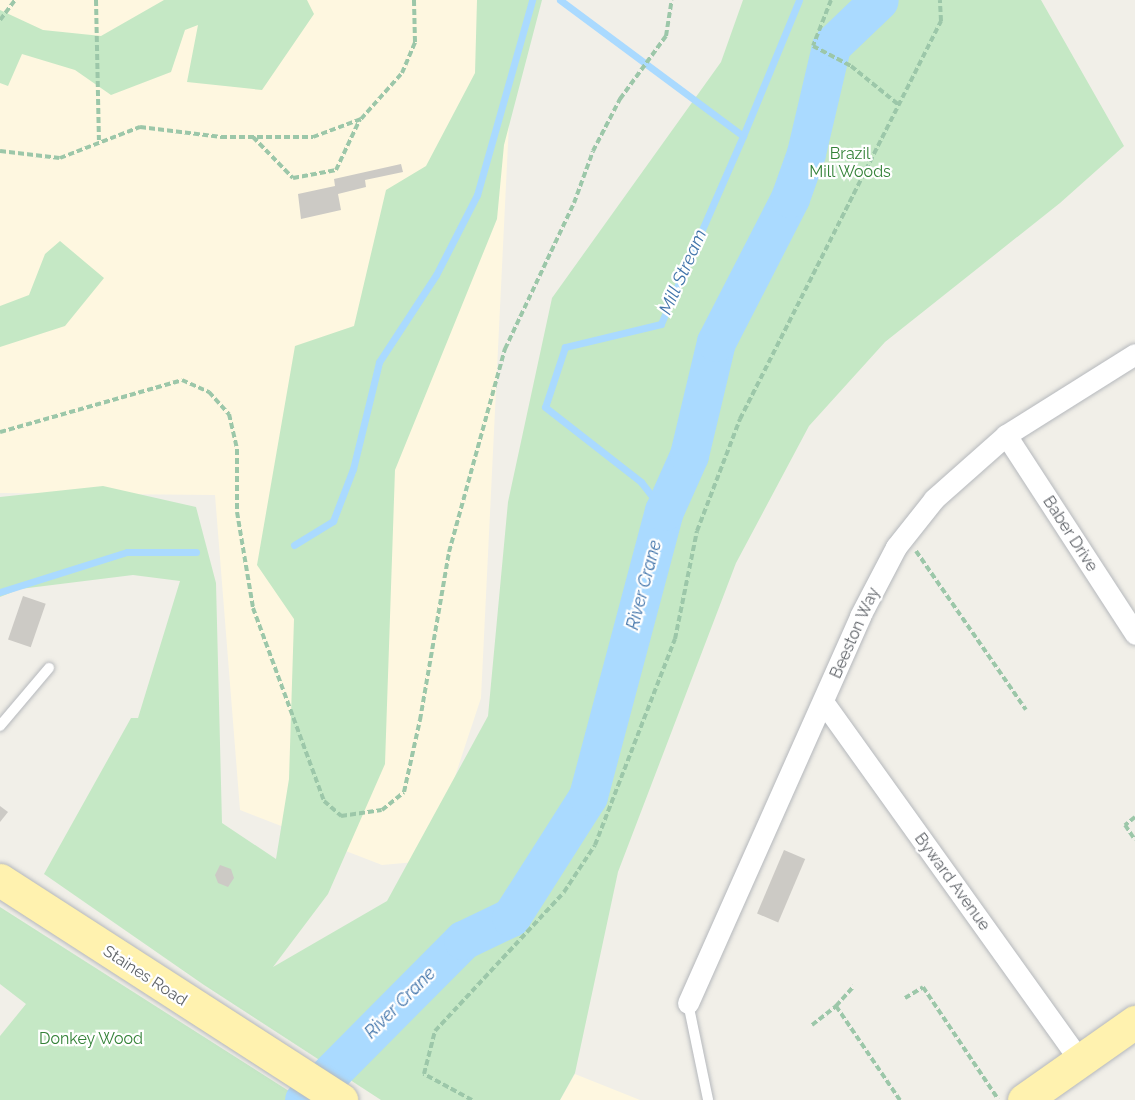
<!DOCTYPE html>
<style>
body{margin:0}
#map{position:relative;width:1135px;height:1100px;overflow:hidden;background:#f1efe8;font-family:Raleway,sans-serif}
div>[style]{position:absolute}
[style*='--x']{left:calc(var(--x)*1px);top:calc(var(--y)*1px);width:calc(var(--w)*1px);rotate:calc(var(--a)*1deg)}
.commercial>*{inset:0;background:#fef7e0}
.green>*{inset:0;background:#c5e8c5}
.stream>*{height:7px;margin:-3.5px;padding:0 3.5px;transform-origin:3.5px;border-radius:3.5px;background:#aadaff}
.river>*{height:39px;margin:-19.5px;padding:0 19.5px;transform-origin:19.5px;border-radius:19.5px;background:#aadaff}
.building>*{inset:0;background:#cccac5;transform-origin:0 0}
.path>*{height:4px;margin-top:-2px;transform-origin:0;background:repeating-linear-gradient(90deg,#9cc7a9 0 6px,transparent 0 9px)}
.roads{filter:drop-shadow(0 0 2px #b5b8bc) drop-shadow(0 0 2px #b5b8bc)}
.lane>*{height:10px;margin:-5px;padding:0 5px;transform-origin:5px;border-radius:5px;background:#fff}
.street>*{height:21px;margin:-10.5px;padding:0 10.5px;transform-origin:10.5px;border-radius:10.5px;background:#fff}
.primary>*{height:33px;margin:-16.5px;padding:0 16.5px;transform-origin:16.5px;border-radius:16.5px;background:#fff2af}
span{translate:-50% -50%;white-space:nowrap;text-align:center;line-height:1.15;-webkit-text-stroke:4.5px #fff;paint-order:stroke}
.park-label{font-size:16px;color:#348238}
.street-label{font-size:16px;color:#5f6368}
.water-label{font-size:18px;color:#4174aa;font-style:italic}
</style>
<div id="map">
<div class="commercial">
<i style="clip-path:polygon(0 0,515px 0,481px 698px,427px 861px,382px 865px,240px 810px,215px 495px,0 493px)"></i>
<i style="clip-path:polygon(575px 1074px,640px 1100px,560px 1100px)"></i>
</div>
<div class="green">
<i style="clip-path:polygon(164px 0,307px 0,314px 14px,262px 90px,187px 82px,198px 25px,185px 30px,171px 72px,111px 95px,75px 70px,22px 54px,8px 86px,0 83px,0 10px,43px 30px,101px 36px)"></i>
<i style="clip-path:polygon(477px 0,542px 0,504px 145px,497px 219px,395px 470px,385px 764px,328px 894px,273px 967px,387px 901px,488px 716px,508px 502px,552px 298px,721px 62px,743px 0,1041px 0,1124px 146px,1060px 203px,885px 342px,809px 426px,736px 563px,618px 872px,575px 1073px,560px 1100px,381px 1100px,204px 985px,44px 874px,131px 718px,138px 718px,180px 581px,133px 575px,20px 589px,0 597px,0 497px,103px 486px,196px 507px,216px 583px,222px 823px,276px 859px,289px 779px,294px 619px,257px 565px,295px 346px,354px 326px,386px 190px,426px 166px,475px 73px)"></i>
<i style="clip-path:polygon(60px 241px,104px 278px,65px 326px,0 347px,0 306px,29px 295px,45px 254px)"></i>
<i style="clip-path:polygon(0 907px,303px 1100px,0 1100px,0 1036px,26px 1004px,0 984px)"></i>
</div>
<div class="stream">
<i style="--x:560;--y:0;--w:228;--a:36.6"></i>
<i style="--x:743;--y:136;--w:205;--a:113.6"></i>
<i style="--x:661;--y:324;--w:99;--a:166.5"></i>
<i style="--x:565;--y:347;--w:63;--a:108.4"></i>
<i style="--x:545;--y:407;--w:122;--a:38"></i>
<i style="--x:641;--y:482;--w:37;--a:52"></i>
<i style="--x:743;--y:136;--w:147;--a:-67.6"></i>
<i style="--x:294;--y:545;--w:46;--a:-31.6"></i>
<i style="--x:333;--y:521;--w:56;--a:-69"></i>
<i style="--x:353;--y:469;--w:110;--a:-76.3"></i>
<i style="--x:379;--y:362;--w:104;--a:-56.8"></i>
<i style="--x:436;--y:275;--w:90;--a:-62.9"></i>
<i style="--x:477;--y:195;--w:203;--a:-74.2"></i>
<i style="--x:0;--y:592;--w:133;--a:-17.5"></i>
<i style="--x:127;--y:552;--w:69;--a:0"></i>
</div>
<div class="river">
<i style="--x:304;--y:1100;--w:226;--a:-45.2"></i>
<i style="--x:463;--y:940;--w:53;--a:-25.6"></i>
<i style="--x:511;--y:917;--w:143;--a:-57.5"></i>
<i style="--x:588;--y:796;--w:295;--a:-75.1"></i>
<i style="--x:664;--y:511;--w:61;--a:-65.9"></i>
<i style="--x:689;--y:455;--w:116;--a:-76.6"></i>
<i style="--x:716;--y:342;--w:162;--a:-62.8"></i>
<i style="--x:790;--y:198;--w:48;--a:-70.4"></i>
<i style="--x:806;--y:153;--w:110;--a:-76.8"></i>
<i style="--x:831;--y:46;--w:66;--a:-43.8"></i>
</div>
<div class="building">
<i style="clip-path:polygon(401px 164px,403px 172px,365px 180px,366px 187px,338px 194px,341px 210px,301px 219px,298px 194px,335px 186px,334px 179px)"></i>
<i style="left:23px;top:596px;width:24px;height:46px;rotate:19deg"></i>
<i style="clip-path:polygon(0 806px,8px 812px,0 822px)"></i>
<i style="left:784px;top:850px;width:23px;height:69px;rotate:23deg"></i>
<i style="clip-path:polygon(220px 865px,231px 869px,234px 878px,228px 887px,218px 883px,215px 875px)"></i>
</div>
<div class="path">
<i style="--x:96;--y:0;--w:140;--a:88.8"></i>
<i style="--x:831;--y:0;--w:49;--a:111.4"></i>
<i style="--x:813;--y:46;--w:43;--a:27.8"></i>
<i style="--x:851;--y:66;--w:62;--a:39.1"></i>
<i style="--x:0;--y:20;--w:25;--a:-53"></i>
<i style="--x:253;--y:137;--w:57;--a:45.7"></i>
<i style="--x:293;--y:178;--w:44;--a:-10.5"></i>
<i style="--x:336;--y:170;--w:56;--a:-64.8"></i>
<i style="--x:0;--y:151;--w:60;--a:6.7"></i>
<i style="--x:60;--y:158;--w:86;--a:-21.2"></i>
<i style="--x:140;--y:127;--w:82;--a:7"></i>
<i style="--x:221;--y:137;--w:92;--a:0"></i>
<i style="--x:313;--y:137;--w:51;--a:-20.6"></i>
<i style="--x:361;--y:119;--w:62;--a:-48.3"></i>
<i style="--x:402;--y:73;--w:34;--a:-67"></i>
<i style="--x:415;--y:42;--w:42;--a:-91.4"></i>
<i style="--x:0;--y:432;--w:189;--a:-15.9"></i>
<i style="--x:182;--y:380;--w:30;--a:24"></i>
<i style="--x:209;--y:392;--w:30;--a:48"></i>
<i style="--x:229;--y:414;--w:36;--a:77"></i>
<i style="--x:237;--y:449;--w:63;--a:90"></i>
<i style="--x:237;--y:512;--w:97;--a:80.5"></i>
<i style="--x:253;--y:608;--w:206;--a:69.8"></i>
<i style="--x:324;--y:801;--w:23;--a:41"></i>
<i style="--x:341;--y:816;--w:41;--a:-8.3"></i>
<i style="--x:382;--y:810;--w:28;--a:-39"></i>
<i style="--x:404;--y:792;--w:74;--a:-77.5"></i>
<i style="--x:420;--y:720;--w:170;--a:-80.2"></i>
<i style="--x:449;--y:552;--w:211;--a:-74.6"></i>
<i style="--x:505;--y:349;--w:161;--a:-64.7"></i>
<i style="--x:574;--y:203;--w:55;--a:-69.9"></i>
<i style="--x:593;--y:151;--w:59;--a:-62.6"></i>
<i style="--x:620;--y:99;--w:78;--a:-53.9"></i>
<i style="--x:666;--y:36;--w:36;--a:-81"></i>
<i style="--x:916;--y:551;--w:193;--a:55.3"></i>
<i style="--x:1135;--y:817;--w:13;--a:141"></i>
<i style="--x:1125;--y:825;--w:18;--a:56"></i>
<i style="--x:905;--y:998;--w:21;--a:-31"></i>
<i style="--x:923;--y:987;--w:135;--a:56.2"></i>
<i style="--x:836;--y:1006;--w:27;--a:-48"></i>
<i style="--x:812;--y:1025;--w:31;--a:-38"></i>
<i style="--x:836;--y:1006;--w:114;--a:55.8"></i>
<i style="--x:472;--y:1100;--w:55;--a:-151.6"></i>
<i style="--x:424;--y:1074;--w:44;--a:-75.7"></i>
<i style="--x:435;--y:1031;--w:190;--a:-47.1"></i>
<i style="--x:564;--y:892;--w:56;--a:-56.6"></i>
<i style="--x:595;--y:845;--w:221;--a:-68.8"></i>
<i style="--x:675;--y:639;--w:110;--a:-78.5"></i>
<i style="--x:697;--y:531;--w:120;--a:-69"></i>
<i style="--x:740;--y:419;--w:446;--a:-63.2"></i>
<i style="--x:941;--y:21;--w:21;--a:-93"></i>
</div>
<div class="roads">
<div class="lane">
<i style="--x:0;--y:726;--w:76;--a:-49.8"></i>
<i style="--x:688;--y:1003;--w:99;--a:78.3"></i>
</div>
<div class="street">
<i style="--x:1006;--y:435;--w:237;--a:57"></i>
<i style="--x:824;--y:703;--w:440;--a:54.4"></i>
<i style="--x:688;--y:1003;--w:424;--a:-66"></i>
<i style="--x:860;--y:616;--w:78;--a:-62.4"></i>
<i style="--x:896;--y:547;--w:61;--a:-51.6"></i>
<i style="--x:934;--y:499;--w:96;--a:-41.6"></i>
<i style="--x:1006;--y:435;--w:152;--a:-32.1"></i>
</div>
<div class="primary">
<i style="--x:0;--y:880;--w:406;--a:32.8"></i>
<i style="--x:1024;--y:1100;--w:136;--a:-35.1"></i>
</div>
</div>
<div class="park-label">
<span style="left:850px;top:163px">Brazil<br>Mill Woods</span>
<span style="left:91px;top:1039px">Donkey Wood</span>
</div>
<div class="street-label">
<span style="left:1070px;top:534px;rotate:57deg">Baber Drive</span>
<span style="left:855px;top:633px;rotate:-66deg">Beeston Way</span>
<span style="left:952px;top:882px;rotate:54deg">Byward Avenue</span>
<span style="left:145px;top:976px;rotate:33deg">Staines Road</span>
</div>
<div class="water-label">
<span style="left:683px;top:272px;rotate:-66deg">Mill Stream</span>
<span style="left:644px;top:585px;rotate:-75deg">River Crane</span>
<span style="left:400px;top:1003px;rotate:-45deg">River Crane</span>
</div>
</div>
